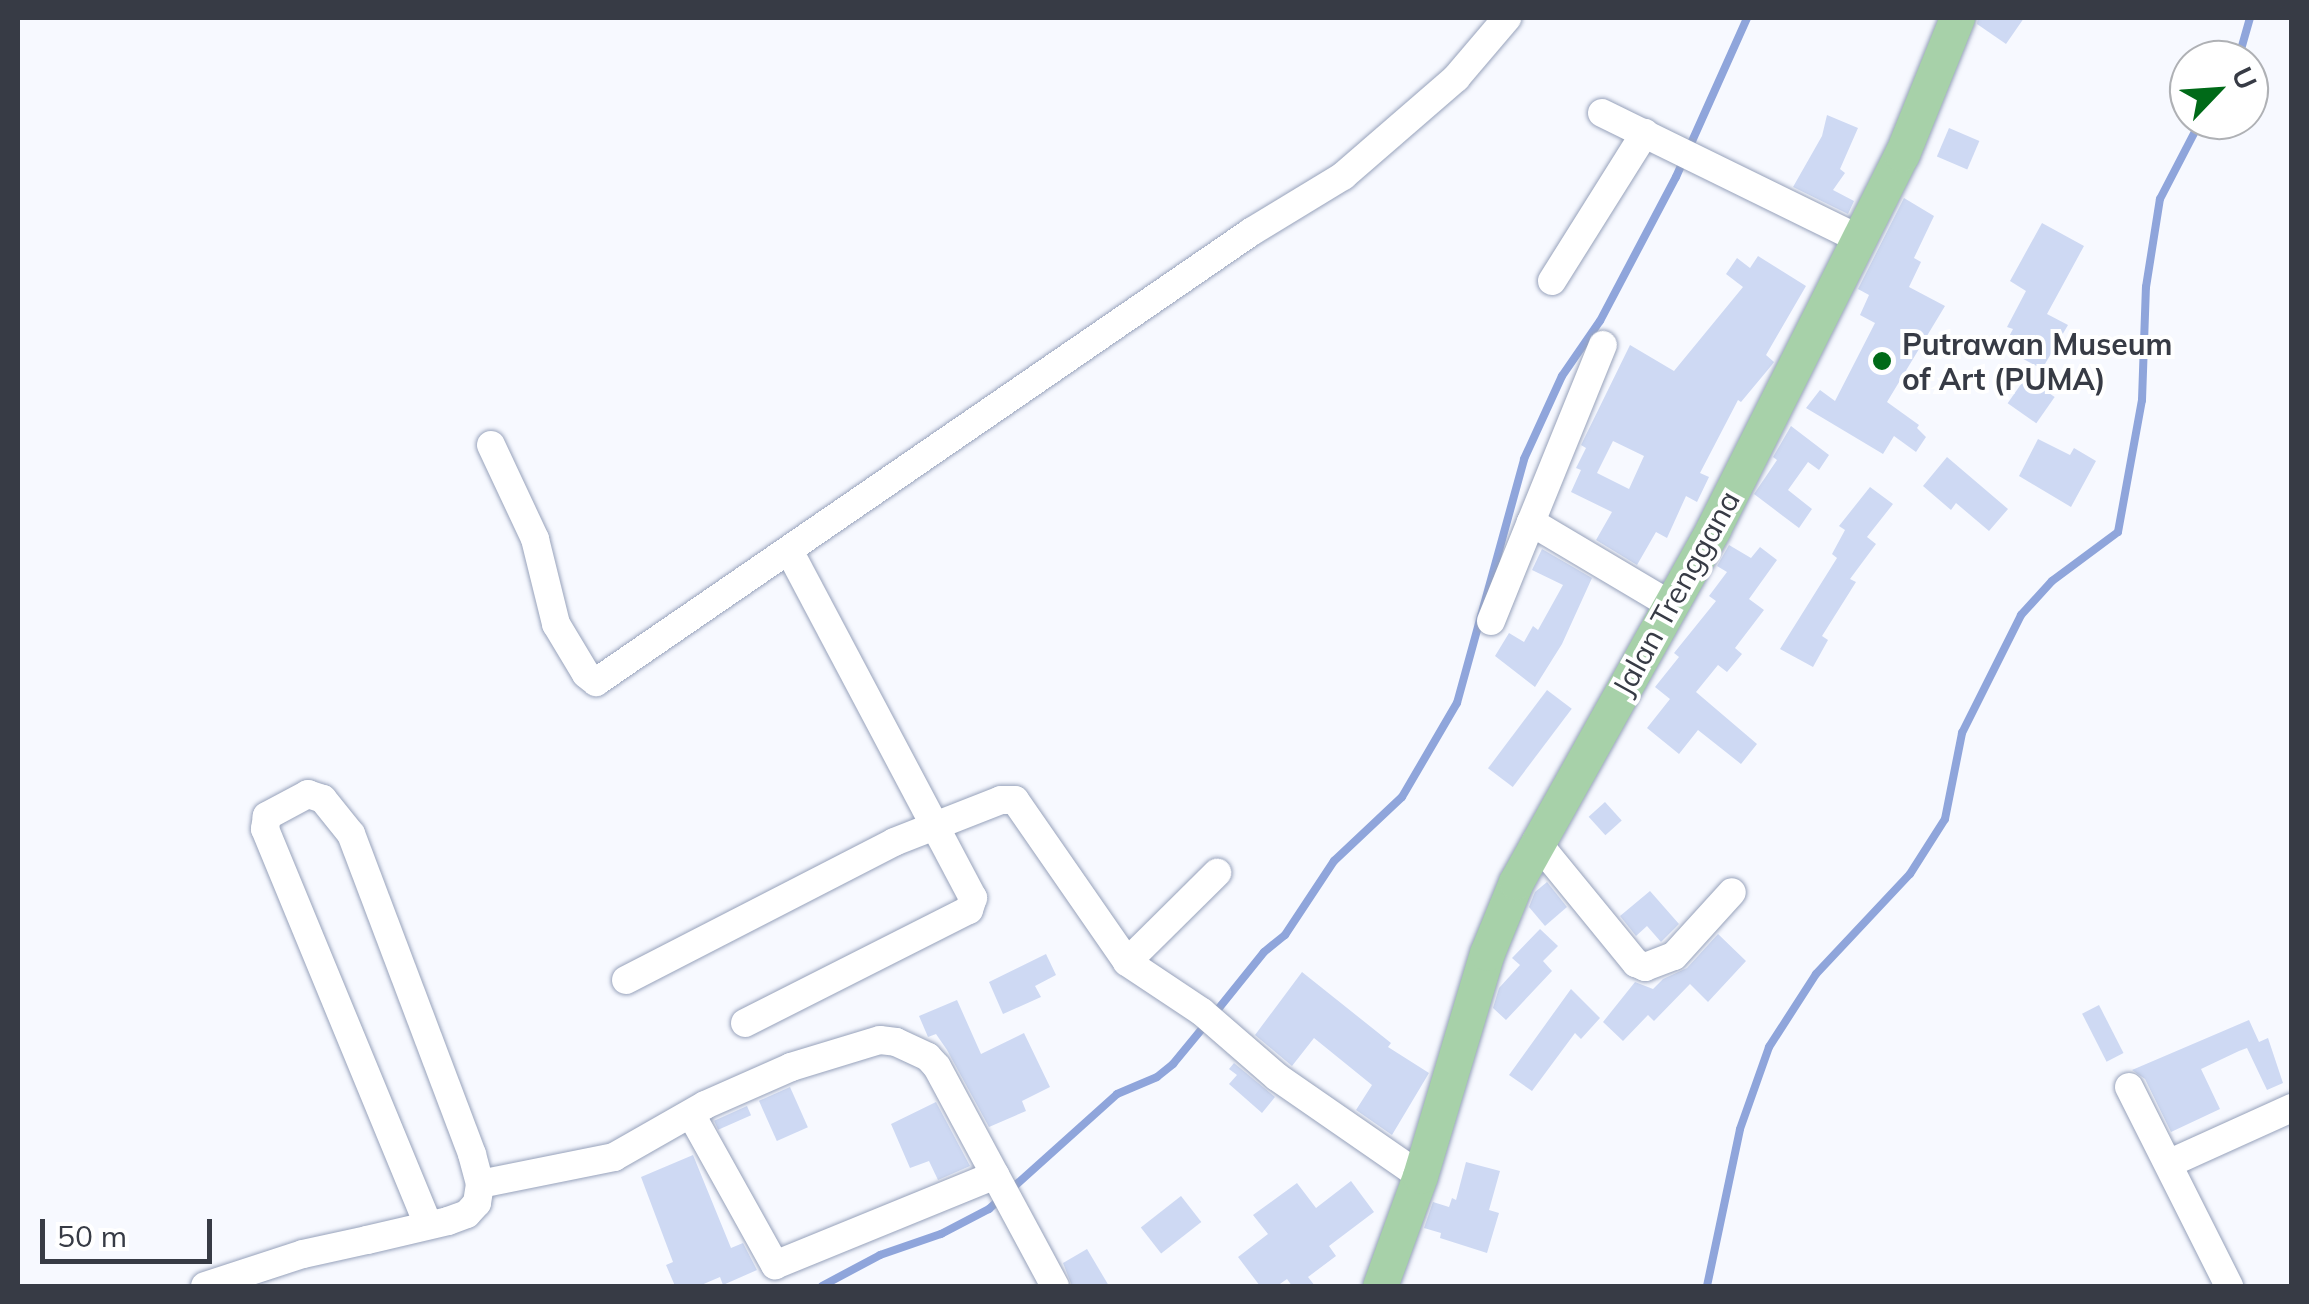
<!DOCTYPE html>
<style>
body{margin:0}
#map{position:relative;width:2309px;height:1304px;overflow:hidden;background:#f7f9ff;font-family:Mulish,sans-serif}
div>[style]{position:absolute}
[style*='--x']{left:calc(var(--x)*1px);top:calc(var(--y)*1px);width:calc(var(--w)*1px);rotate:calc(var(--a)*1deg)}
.stream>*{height:8px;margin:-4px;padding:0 4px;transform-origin:4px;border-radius:4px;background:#8fa5db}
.building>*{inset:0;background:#ced9f3;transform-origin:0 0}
.roads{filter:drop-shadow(0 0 2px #97a2bb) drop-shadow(0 0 2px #97a2bb)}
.minor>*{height:28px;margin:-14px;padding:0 14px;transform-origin:14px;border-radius:14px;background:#fff}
.major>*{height:35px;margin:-17.5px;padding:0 17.5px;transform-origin:17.5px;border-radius:17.5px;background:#a7d1a9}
.dots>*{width:28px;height:28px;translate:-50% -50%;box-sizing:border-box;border:5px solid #fff;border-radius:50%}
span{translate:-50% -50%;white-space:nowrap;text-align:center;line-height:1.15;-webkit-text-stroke:8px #fff;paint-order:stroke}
.poi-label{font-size:30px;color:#373b45;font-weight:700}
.left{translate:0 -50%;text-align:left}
.street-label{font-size:30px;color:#373b45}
.frame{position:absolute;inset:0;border:20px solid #373b45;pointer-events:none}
.north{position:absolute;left:2169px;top:40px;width:100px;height:100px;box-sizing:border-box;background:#fff;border:2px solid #afb1b5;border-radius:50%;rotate:65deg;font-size:28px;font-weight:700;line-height:40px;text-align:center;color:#373b45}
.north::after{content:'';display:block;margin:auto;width:35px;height:45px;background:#006a18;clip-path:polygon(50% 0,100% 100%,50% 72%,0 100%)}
.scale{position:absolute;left:40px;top:1219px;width:172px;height:45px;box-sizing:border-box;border:5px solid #373b45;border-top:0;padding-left:12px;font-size:30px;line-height:35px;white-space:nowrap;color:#373b45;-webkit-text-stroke:8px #fff;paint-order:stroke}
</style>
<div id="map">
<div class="stream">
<i style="--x:2238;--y:60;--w:44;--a:-74.1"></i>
<i style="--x:1215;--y:1013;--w:78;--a:-51.2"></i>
<i style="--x:1264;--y:952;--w:27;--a:-39"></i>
<i style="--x:1285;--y:935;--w:89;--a:-56.5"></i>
<i style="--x:1334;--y:861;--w:93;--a:-43.3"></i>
<i style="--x:1402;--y:797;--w:109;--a:-59.7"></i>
<i style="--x:1457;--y:703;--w:253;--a:-74.6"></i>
<i style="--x:1524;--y:459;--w:91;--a:-65.4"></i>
<i style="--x:1562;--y:376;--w:67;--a:-55.4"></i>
<i style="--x:1600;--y:321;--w:163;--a:-62.2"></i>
<i style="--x:1676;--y:177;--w:174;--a:-65.9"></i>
<i style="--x:822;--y:1286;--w:66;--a:-28.1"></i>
<i style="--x:880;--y:1255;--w:65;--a:-19"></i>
<i style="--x:941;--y:1234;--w:54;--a:-27.5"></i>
<i style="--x:989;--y:1209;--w:172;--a:-41.9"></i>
<i style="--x:1117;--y:1094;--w:43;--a:-23"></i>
<i style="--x:1157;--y:1077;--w:21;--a:-39"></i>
<i style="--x:1173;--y:1064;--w:52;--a:-50.5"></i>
<i style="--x:1707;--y:1286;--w:160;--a:-78.1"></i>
<i style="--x:1740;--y:1129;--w:87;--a:-70.5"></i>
<i style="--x:1769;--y:1047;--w:87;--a:-57.2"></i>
<i style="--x:1816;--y:974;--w:137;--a:-46.8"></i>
<i style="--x:1910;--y:874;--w:65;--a:-57.5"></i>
<i style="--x:1945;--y:819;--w:88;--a:-78.8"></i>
<i style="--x:1962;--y:733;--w:132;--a:-63.4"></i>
<i style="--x:2021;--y:615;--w:46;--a:-47.6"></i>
<i style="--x:2052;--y:581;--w:82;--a:-36.6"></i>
<i style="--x:2118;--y:532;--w:134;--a:-79.7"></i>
<i style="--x:2142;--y:400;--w:113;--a:-88"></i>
<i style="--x:2146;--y:287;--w:89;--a:-81"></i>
<i style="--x:2160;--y:199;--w:89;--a:-62.6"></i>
</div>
<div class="building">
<i style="clip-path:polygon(1978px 18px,2024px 18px,2006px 44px,1977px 24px)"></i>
<i style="clip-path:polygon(1827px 115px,1858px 128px,1840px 169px,1845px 173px,1833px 190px,1854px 201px,1848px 214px,1793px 187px,1822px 136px)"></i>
<i style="left:1949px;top:128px;width:33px;height:31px;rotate:23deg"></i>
<i style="clip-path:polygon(1904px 198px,1934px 216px,1914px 258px,1921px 262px,1909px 287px,1945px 306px,1887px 402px,1919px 425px,1917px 428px,1926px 437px,1916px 452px,1894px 436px,1883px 454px,1806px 408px,1820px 390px,1835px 401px,1875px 323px,1860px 315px,1869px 295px,1858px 289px)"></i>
<i style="clip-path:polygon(2042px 223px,2084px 246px,2047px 314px,2068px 325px,2042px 369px,2003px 348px,2013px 329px,2007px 327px,2026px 291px,2010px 281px)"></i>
<i style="clip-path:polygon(evenodd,1758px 256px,1806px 286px,1766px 355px,1774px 362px,1771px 366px,1741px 402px,1738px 400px,1700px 473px,1709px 477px,1697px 502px,1686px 496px,1667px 538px,1656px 532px,1637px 565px,1596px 540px,1612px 512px,1571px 492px,1581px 470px,1576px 468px,1586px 448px,1581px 445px,1630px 345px,1674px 371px,1743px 287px,1726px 274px,1737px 258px,1750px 268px,1758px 256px,1613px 441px,1644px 456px,1629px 489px,1597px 473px,1613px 441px)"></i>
<i style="left:2026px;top:377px;width:35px;height:32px;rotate:35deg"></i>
<i style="clip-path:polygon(1791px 426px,1829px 455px,1819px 470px,1808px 462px,1788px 490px,1812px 509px,1799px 528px,1754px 494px,1777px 460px,1773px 457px)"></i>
<i style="clip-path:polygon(2038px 439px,2070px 455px,2074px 448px,2096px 461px,2071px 507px,2019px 476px)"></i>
<i style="clip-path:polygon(1947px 457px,2008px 509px,1989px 531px,1956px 503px,1951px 510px,1923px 486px)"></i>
<i style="clip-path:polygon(1870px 487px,1893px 504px,1867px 537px,1876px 544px,1850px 579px,1856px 582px,1822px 636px,1828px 640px,1813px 667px,1780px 649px,1837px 558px,1832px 554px,1845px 530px,1839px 526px)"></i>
<i style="clip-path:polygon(1729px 545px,1751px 558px,1760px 547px,1777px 560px,1749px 599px,1764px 610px,1735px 648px,1742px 654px,1727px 672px,1718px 665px,1696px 692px,1757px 744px,1741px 764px,1698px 730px,1679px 754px,1647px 728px,1670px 699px,1655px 687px,1679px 657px,1674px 653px,1716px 601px,1709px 596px,1727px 572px,1717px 566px)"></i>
<i style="clip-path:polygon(1542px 549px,1592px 578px,1562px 644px,1535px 687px,1495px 656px,1509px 633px,1524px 642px,1533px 626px,1538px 630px,1563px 585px,1532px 570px)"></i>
<i style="left:1547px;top:690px;width:31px;height:98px;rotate:37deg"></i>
<i style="left:1605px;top:802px;width:25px;height:22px;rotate:48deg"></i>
<i style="clip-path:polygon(1547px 882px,1567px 907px,1545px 926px,1529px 907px,1535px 892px)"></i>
<i style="clip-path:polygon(1650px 891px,1679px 924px,1661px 942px,1647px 926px,1636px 936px,1620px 916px)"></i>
<i style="clip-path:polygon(1540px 929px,1558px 946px,1543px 961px,1552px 971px,1506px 1020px,1493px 1008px,1499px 988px,1520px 965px,1512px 958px)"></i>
<i style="clip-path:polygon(1718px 934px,1746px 961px,1708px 1002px,1690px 984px,1654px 1021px,1648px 1015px,1623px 1041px,1603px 1022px,1635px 982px,1653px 989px,1663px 979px,1687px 968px)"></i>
<i style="clip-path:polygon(1046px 954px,1056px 975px,1035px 986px,1041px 997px,1003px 1014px,989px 982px)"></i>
<i style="clip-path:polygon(1302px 972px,1391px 1043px,1388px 1047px,1429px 1073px,1392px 1135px,1356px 1110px,1372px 1085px,1314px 1038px,1292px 1066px,1255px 1035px)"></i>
<i style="clip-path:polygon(1571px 989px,1600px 1018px,1581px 1039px,1575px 1033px,1532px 1091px,1509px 1075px)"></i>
<i style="clip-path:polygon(957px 1000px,981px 1054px,1024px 1033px,1050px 1087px,1022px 1101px,1026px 1111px,989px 1127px,947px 1050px,936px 1034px,928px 1037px,919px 1016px)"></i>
<i style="left:2099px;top:1005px;width:54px;height:19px;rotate:63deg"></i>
<i style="clip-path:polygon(2249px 1020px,2259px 1042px,2268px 1038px,2283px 1083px,2267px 1090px,2247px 1048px,2239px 1051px,2201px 1069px,2220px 1109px,2171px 1132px,2145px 1079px,2132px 1070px)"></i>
<i style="clip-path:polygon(1234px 1063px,1275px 1097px,1262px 1113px,1229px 1084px,1237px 1075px,1229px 1069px)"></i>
<i style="left:790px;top:1087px;width:44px;height:34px;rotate:66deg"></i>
<i style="clip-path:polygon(936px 1102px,970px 1166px,938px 1180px,929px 1161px,910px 1168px,891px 1124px)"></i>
<i style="left:747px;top:1106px;width:10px;height:36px;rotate:66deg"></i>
<i style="clip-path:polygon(693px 1155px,731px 1248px,743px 1243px,757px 1270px,723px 1285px,720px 1277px,699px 1286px,675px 1286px,666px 1265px,673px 1262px,641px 1177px)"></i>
<i style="clip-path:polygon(1466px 1162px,1500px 1171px,1489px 1210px,1499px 1213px,1487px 1253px,1440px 1238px,1441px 1233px,1424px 1228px,1433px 1202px,1449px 1207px,1452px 1198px,1456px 1200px)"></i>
<i style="clip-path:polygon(1351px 1181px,1374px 1212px,1329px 1246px,1336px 1256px,1308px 1277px,1315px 1286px,1292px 1286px,1287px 1279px,1277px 1286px,1260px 1286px,1238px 1257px,1268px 1234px,1253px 1215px,1297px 1183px,1316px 1208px)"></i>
<i style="left:1181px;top:1196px;width:33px;height:51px;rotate:52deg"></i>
<i style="clip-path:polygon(1087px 1249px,1109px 1286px,1072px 1286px,1063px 1263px)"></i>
</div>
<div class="roads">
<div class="minor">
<i style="--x:1602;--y:113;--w:286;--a:26.1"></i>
<i style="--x:1552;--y:281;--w:175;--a:-57.9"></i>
<i style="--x:491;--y:445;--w:104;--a:64.9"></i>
<i style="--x:535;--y:539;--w:88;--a:76.1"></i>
<i style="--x:556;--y:624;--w:58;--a:59"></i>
<i style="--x:586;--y:674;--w:13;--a:39"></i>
<i style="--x:596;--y:682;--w:795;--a:-34.49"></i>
<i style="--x:1251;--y:232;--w:108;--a:-31.3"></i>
<i style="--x:1343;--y:176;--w:150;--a:-40.9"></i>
<i style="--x:1456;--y:78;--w:79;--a:-49.6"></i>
<i style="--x:1531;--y:522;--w:191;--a:-67.9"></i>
<i style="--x:1491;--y:621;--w:107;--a:-68"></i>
<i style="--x:1531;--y:522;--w:163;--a:30.7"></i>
<i style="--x:1536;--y:841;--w:158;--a:50.7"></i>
<i style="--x:1636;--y:963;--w:10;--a:24"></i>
<i style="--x:1645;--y:967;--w:31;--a:-21"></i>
<i style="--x:1674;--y:956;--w:86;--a:-47.8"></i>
<i style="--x:1127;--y:962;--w:127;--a:-44.7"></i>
<i style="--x:626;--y:980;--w:301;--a:-27.2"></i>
<i style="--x:894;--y:842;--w:115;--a:-21.4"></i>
<i style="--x:1001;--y:800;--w:14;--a:0"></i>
<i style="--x:1015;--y:800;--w:197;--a:55.3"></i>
<i style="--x:1127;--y:962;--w:90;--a:33.7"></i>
<i style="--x:1202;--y:1012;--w:99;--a:40.9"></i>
<i style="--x:1277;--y:1077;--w:174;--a:34.7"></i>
<i style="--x:745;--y:1023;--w:251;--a:-26.8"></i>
<i style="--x:969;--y:910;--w:13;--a:-72"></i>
<i style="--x:973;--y:898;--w:393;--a:-117.9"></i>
<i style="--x:2129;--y:1087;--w:223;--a:63.3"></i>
<i style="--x:692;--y:1116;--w:171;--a:60.9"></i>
<i style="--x:775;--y:1265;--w:238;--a:-22.2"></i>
<i style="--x:2170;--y:1163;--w:134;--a:-24.3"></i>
<i style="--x:480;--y:1184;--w:137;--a:-11.4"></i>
<i style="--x:614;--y:1157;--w:105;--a:-29.7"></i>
<i style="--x:705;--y:1105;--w:94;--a:-23.8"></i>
<i style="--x:791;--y:1067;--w:93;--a:-16.9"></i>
<i style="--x:880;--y:1040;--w:16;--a:7"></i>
<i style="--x:896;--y:1042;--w:35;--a:25"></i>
<i style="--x:928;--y:1057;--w:13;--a:48"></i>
<i style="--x:937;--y:1067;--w:249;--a:61.7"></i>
<i style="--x:205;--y:1286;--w:103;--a:-18.1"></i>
<i style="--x:303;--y:1254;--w:66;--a:-12.3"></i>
<i style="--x:367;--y:1240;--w:83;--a:-13.2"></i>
<i style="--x:448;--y:1221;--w:20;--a:-20"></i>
<i style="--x:467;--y:1214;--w:15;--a:-48"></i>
<i style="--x:477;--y:1203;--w:19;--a:-81"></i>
<i style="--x:480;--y:1184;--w:31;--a:-105"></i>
<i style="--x:472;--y:1154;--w:342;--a:-110.7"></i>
<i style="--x:351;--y:834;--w:45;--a:-128.7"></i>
<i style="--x:323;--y:799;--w:16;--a:-162"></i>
<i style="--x:308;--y:794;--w:47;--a:151.8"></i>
<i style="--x:267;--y:816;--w:13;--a:99"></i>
<i style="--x:265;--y:829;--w:428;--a:67.6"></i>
</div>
<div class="major">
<i style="--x:1380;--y:1286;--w:117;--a:-70"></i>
<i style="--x:1420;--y:1176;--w:233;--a:-73.3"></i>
<i style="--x:1487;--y:953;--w:77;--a:-67.8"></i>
<i style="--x:1516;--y:882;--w:404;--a:-60.8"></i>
<i style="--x:1713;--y:529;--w:420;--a:-63.3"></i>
<i style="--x:1902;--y:154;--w:147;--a:-68"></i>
</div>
</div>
<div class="dots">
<i style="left:1882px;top:361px;background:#006a18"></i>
</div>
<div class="poi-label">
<span class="left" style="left:1902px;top:361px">Putrawan Museum<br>of Art (PUMA)</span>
</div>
<div class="street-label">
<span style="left:1676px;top:593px;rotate:-61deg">Jalan Trenggana</span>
</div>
<div class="frame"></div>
<div class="north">U</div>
<div class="scale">50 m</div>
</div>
